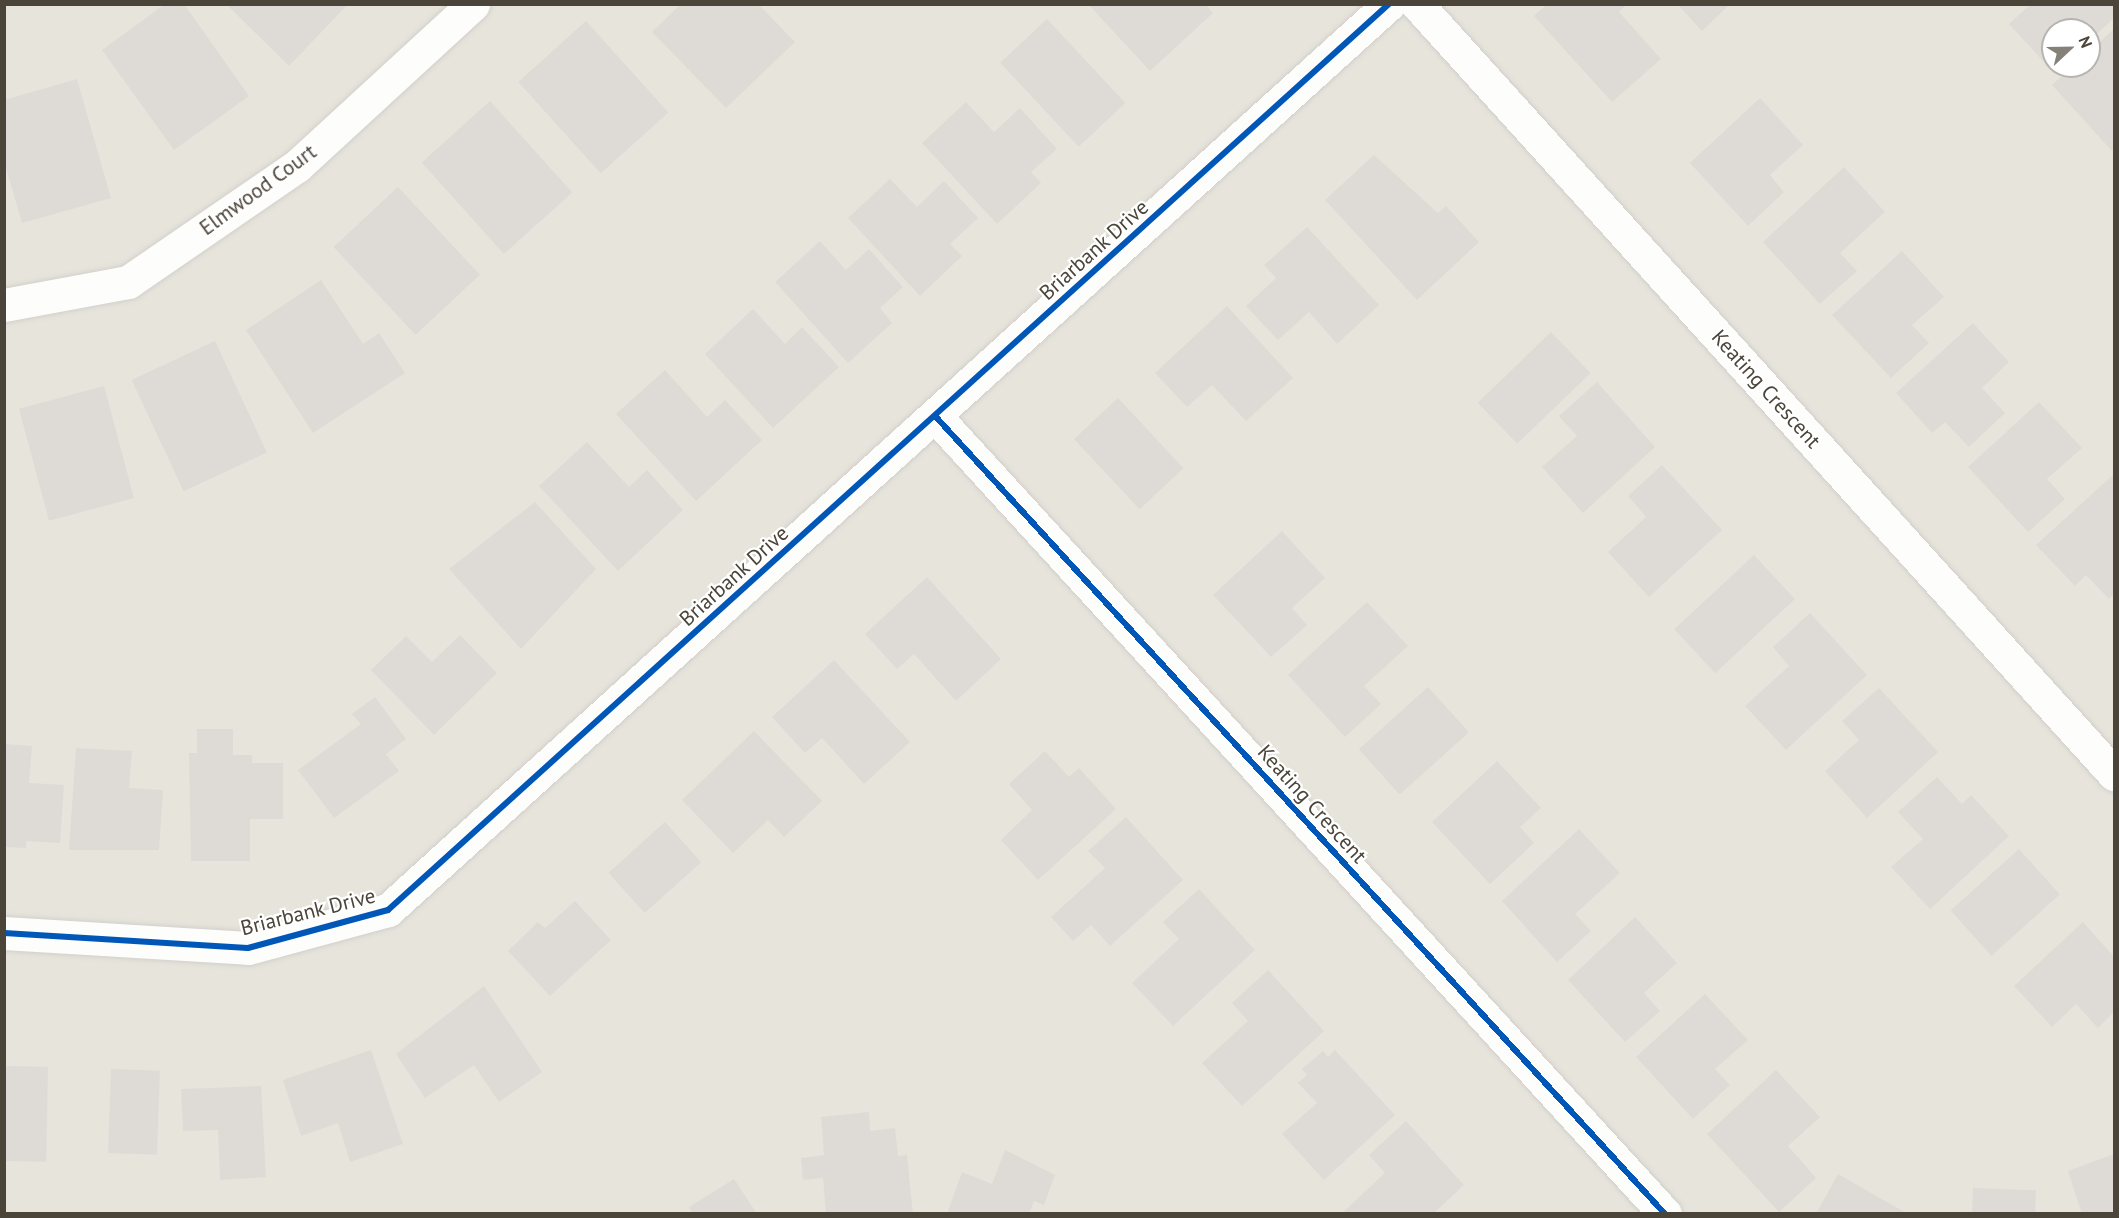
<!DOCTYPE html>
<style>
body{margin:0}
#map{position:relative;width:2119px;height:1218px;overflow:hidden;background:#f4f2ee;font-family:"PT Sans",sans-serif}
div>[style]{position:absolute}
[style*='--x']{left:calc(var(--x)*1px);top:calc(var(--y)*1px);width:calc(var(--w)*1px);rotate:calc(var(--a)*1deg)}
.residential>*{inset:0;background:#e7e4dc}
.building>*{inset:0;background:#dedbd6;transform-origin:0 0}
.roads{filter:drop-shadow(0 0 2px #d2d0cb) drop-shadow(0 0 2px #d2d0cb)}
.minor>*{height:33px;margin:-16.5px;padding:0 16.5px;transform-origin:16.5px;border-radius:16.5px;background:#fdfdfc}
.cycleway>*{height:6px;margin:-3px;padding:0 3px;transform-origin:3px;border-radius:3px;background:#0057b8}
span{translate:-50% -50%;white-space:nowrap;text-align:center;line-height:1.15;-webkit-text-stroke:4.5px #fff;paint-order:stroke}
.street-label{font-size:21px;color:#4b4439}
.frame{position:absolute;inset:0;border:6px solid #4b4439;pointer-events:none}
.north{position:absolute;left:2041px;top:18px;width:60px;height:60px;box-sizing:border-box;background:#fff;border:2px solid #b7b4b0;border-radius:50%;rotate:68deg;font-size:16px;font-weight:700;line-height:24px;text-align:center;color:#4b4439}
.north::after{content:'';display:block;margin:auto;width:21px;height:27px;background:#868178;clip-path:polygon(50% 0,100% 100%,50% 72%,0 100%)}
</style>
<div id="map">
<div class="residential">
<i style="clip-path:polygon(evenodd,5px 5px,2114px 5px,2114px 1213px,5px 1213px,5px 5px,2053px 30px,2089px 30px,2089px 66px,2053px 66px,2053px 30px)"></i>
</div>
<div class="building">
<i style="clip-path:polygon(165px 4px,184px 4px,249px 96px,174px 150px,102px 50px)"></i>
<i style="clip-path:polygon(226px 4px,348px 4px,289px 66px)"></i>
<i style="clip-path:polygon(681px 4px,758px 4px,795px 42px,726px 108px,652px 32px)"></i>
<i style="clip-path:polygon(1088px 4px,1205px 4px,1213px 13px,1150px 71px)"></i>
<i style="clip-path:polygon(1547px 4px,1627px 4px,1619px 12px,1661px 59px,1612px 102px,1534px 16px)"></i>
<i style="clip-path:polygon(1677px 4px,1730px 4px,1702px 31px)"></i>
<i style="clip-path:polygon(2031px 4px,2114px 4px,2114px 18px,2089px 41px,2089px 30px,2053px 30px,2053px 66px,2061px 66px,2054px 73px,2009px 24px)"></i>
<i style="left:1047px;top:19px;width:115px;height:64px;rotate:47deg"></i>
<i style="left:586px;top:21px;width:123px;height:91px;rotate:48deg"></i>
<i style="clip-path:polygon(2114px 29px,2114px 149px,2112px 151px,2052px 85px,2073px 66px,2089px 66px,2089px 52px)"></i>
<i style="clip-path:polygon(77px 79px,111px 198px,22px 223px,4px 161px,4px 100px)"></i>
<i style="clip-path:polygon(1760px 98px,1803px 145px,1770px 175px,1784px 192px,1748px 226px,1690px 163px)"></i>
<i style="left:490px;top:101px;width:123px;height:92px;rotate:48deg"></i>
<i style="clip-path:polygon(966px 102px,994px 132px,1020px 108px,1057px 149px,1031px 172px,1041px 183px,997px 224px,922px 143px)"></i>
<i style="clip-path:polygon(1374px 155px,1438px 213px,1446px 206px,1479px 242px,1417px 300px,1325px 200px)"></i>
<i style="clip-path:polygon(1844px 167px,1885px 212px,1840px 253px,1857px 271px,1820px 304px,1763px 242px)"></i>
<i style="clip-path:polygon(890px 179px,917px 207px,944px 181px,978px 218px,950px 244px,962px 256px,920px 296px,848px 218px)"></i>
<i style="left:398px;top:187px;width:120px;height:88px;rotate:47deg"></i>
<i style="clip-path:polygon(1307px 227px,1379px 305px,1337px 344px,1309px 312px,1278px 340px,1246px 306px,1276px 278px,1264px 265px)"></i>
<i style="clip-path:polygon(820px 241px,846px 270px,869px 249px,903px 287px,880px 308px,892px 323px,848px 363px,775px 282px)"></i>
<i style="clip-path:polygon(1902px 251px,1944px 297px,1912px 325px,1929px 343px,1891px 378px,1832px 315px)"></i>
<i style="clip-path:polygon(321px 280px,363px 344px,379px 333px,405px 373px,313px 433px,246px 330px)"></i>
<i style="clip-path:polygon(1227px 306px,1293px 378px,1246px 421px,1212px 385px,1187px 407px,1155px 373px)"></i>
<i style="clip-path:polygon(753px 309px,785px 344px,802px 327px,839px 367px,773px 428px,705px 354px)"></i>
<i style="clip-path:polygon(1973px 323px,2009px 362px,1982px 388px,2005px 413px,1969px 447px,1945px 422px,1932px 433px,1896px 393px)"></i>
<i style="left:1551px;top:332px;width:57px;height:102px;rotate:46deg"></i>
<i style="left:215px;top:341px;width:123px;height:92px;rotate:65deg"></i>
<i style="clip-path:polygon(665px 370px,707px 417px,725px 400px,762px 440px,696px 501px,616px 414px)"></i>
<i style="clip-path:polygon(1597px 382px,1655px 447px,1583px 513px,1542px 467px,1577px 436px,1559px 416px)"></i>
<i style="left:104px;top:386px;width:116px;height:88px;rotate:75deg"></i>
<i style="left:1118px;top:398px;width:96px;height:60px;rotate:47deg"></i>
<i style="clip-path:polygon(2039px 402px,2082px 448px,2047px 479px,2065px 499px,2028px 532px,1968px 467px)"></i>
<i style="clip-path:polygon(587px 442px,629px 487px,647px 470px,683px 510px,618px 571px,539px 486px)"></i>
<i style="clip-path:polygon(1662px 465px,1722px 530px,1649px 597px,1608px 552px,1646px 517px,1628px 496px)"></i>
<i style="clip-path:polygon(2113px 475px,2114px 594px,2109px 599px,2086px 575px,2075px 586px,2036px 545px)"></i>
<i style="clip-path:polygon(535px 502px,596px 569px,521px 649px,449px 569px)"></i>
<i style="clip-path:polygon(1282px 531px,1325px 578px,1292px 608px,1307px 625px,1271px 657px,1213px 595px)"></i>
<i style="left:1754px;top:555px;width:60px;height:109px;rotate:47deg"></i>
<i style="clip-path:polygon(927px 577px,1001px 659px,956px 701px,914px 654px,897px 669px,865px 634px)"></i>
<i style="clip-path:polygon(1367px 602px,1408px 646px,1364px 686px,1381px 704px,1345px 737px,1288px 675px)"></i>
<i style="clip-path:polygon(1810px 613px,1867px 675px,1786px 750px,1745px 706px,1789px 666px,1773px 647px)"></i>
<i style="clip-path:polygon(460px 635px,497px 673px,434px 735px,371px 670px,406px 636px,432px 662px)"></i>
<i style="clip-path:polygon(834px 660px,910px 742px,864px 784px,822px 738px,805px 753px,772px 717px)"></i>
<i style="left:1428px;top:687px;width:61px;height:93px;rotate:48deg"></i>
<i style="clip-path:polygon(1879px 688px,1938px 752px,1867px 818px,1825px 771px,1859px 740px,1842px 721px)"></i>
<i style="clip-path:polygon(375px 697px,406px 739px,386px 754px,399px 771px,334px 818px,298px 770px,361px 724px,352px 714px)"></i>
<i style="clip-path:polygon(197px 729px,233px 729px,233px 755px,252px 755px,252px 763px,283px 763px,283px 819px,250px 819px,250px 861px,191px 861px,189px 753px,197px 753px)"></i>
<i style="clip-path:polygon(754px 731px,822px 801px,784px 837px,768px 820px,733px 853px,682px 800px)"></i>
<i style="clip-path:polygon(4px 744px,32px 746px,29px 783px,64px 785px,60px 843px,26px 841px,26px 848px,4px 847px)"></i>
<i style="clip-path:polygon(76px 748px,132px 751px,129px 788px,163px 790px,159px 850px,69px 850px)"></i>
<i style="clip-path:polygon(1045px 751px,1069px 777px,1079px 768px,1116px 809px,1038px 880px,1001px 840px,1032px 810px,1009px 784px)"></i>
<i style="clip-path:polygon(1497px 761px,1541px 808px,1520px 827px,1534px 843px,1490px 884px,1432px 822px)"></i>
<i style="clip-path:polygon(1937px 777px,1962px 804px,1971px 795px,2009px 836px,1930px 909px,1891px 867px,1923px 839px,1898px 812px)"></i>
<i style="clip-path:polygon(1126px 817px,1183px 880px,1110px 946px,1091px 925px,1073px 941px,1051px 917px,1105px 868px,1088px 851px)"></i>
<i style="left:665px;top:822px;width:54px;height:76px;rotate:48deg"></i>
<i style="clip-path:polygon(1579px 829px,1620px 873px,1575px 914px,1591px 931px,1557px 962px,1502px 901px)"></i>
<i style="left:2019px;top:849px;width:61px;height:92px;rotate:48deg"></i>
<i style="clip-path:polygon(1199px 889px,1255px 950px,1173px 1026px,1132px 983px,1179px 939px,1163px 922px)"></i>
<i style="clip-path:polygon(575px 901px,611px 940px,550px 996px,508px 951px,538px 922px,545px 928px)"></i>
<i style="clip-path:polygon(1635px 917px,1677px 963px,1644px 993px,1660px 1011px,1625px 1042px,1568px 980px)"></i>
<i style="clip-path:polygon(2083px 922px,2114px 957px,2114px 1012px,2098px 1028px,2076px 1004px,2052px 1027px,2014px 986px)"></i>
<i style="clip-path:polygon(1268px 970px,1324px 1031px,1242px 1106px,1202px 1063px,1248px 1021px,1232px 1003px)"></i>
<i style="clip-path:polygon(484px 986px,542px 1072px,499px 1102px,474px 1065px,425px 1098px,396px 1054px)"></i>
<i style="clip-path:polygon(1705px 994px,1748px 1040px,1715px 1069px,1730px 1085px,1693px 1119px,1636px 1057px)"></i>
<i style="clip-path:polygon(371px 1050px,403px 1144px,350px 1162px,338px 1123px,301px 1136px,283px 1080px)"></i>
<i style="clip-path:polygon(1335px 1050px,1395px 1115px,1324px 1180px,1282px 1134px,1317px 1103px,1298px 1083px,1307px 1075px,1302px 1069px,1323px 1051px,1328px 1057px)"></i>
<i style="left:4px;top:1066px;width:44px;height:95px;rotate:1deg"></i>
<i style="left:111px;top:1069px;width:49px;height:84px;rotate:2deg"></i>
<i style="clip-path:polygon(1776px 1070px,1820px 1117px,1788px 1146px,1816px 1178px,1779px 1212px,1707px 1134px)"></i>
<i style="clip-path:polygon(261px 1086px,266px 1177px,220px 1180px,218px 1130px,183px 1131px,181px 1089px)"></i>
<i style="clip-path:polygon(869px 1112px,870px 1131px,895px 1128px,898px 1156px,907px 1155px,913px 1214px,826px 1214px,823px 1178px,803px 1180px,801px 1158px,824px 1155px,821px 1117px)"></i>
<i style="clip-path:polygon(1406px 1121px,1464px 1185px,1433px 1214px,1341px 1214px,1385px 1173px,1369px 1155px)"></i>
<i style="clip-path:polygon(1005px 1150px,1055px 1175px,1044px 1205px,1034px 1201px,1029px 1214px,947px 1214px,962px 1172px,992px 1184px)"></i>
<i style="clip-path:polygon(2114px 1154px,2114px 1214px,2082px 1214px,2068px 1171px)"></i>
<i style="clip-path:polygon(1838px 1174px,1908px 1214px,1816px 1214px)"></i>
<i style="clip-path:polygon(734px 1179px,757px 1214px,693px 1214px,689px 1207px)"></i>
<i style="left:1973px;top:1188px;width:63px;height:26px;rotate:2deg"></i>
</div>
<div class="roads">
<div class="minor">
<i style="--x:1417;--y:4;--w:1039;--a:47.85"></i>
<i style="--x:4;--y:305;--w:126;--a:-10.5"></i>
<i style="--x:128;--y:282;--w:205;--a:-34.5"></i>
<i style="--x:297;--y:166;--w:239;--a:-42.6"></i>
<i style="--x:936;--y:417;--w:1080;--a:47.55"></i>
<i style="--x:4;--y:933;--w:244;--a:3.5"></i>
<i style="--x:248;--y:948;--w:145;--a:-15.2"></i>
<i style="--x:388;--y:910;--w:1350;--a:-42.15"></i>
</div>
</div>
<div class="cycleway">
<i style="--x:936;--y:417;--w:1080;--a:47.55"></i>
<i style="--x:4;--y:933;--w:244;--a:3.5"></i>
<i style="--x:248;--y:948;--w:145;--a:-15.2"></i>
<i style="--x:388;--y:910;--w:1350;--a:-42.15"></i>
</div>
<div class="street-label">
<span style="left:258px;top:190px;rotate:-36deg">Elmwood Court</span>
<span style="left:1094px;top:250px;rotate:-42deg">Briarbank Drive</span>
<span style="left:1766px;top:389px;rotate:48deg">Keating Crescent</span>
<span style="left:734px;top:576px;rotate:-42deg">Briarbank Drive</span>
<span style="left:1312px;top:804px;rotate:48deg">Keating Crescent</span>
<span style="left:308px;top:912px;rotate:-14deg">Briarbank Drive</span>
</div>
<div class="frame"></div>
<div class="north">N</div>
</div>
